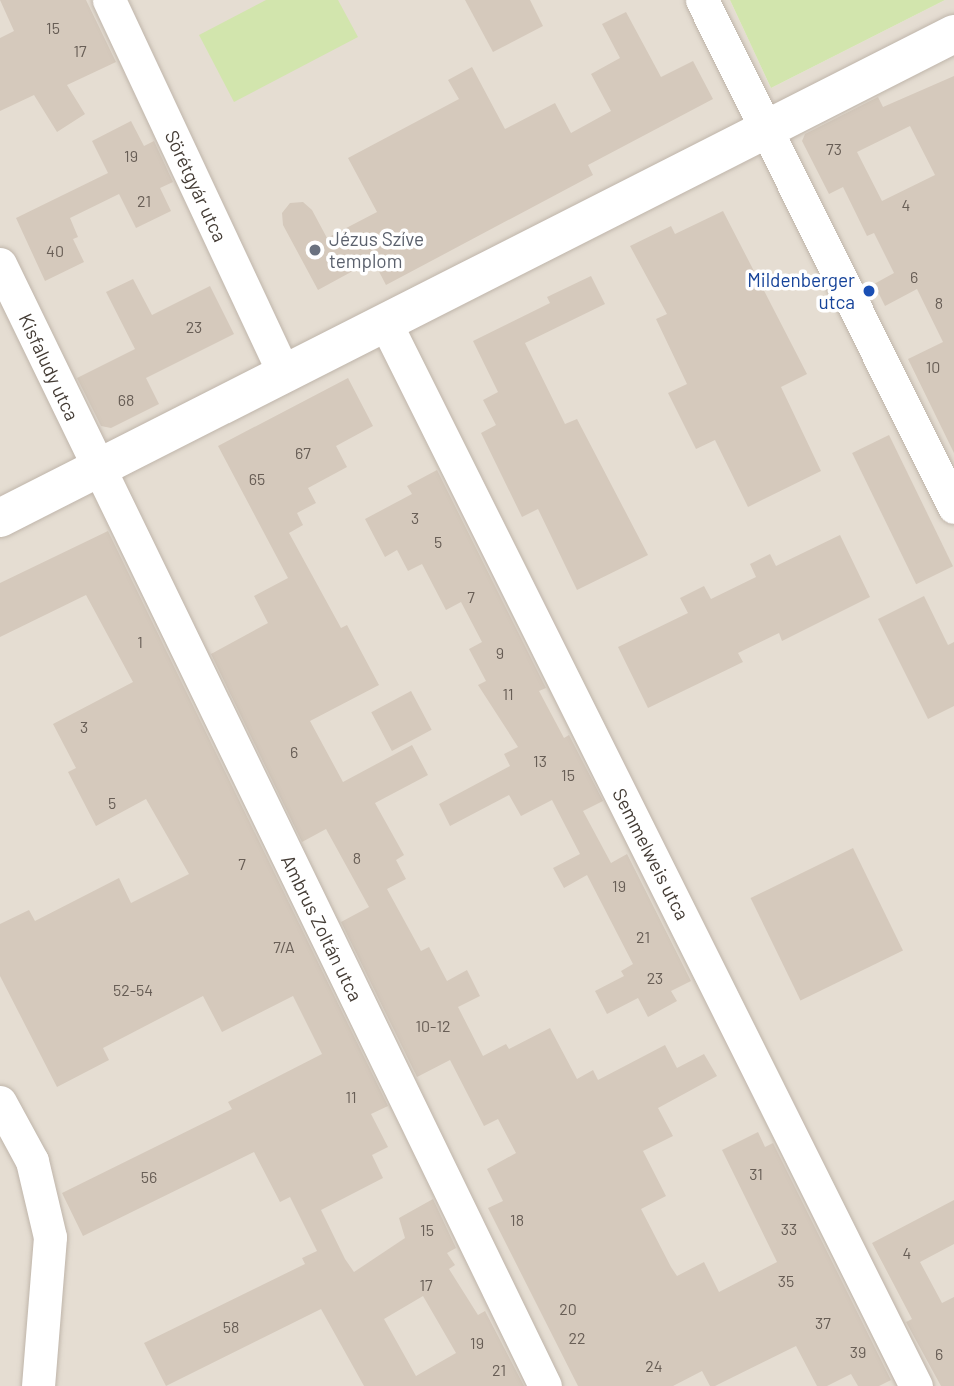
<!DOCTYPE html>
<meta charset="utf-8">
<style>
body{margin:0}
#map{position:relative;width:954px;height:1386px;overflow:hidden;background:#f1ece4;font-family:Barlow,sans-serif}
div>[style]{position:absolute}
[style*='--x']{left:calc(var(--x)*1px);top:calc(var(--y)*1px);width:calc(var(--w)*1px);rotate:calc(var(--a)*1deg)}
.residential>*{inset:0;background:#e5ddd2}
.green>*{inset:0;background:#d2e5ad}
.building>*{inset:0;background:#d5c9bc;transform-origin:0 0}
.roads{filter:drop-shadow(0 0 2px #bfb5aa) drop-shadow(0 0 2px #bfb5aa)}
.minor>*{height:33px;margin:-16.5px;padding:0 16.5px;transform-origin:16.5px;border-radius:16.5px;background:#fff}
.tertiary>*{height:38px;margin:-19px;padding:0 19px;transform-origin:19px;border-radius:19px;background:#fff}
.dots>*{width:19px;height:19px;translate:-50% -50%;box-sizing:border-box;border:4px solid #fff;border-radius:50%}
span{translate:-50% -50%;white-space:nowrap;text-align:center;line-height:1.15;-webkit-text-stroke:7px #fff;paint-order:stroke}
.number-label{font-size:16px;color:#685e56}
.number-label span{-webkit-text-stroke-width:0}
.street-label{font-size:19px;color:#433b34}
.worship-label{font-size:19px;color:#5b616d}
.left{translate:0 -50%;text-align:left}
.transit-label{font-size:19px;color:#164399}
.right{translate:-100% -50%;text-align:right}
</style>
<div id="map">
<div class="residential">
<i style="clip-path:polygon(0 0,730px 0,771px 88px,945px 0,954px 0,954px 1386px,0 1386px)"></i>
</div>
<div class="green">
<i style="clip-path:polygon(266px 0,338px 0,358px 37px,234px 102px,199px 35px)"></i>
<i style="clip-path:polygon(730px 0,945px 0,771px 88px)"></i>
</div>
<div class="building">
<i style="clip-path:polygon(0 0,86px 0,116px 62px,67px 85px,85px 114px,57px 132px,34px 95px,0 111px,0 38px,14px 31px)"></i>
<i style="clip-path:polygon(465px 0,530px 0,543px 26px,493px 52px)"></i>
<i style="clip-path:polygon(626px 12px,661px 77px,693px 61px,713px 99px,588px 165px,593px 175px,386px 285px,373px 260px,318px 290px,283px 225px,282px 213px,290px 203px,303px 202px,312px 210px,327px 238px,377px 212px,348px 158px,459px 99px,448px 80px,472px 67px,505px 129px,555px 103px,571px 133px,611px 111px,591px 74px,620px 58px,602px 24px)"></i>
<i style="clip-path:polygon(evenodd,954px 76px,954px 453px,908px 359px,943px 342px,917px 289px,885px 306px,874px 284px,894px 273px,874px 233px,867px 236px,843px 187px,829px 194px,802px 141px,805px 134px,878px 97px,883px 107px,954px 76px,910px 126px,935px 175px,882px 201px,857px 152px,910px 126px)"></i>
<i style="clip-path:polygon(131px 121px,144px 146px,154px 141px,173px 182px,160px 188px,171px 211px,136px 228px,119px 194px,70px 218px,78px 237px,73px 239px,84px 262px,45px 281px,16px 218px,108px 173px,92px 141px)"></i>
<i style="clip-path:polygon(723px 211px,807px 374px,781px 387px,821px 471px,748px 507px,715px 440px,696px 449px,668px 393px,687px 384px,656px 319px,667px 314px,630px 246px,671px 226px,675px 234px)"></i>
<i style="clip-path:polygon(591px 276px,605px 304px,525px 343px,565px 424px,577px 419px,648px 555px,577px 590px,538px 509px,522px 517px,481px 433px,496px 425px,483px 400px,498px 392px,473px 341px,550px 303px,547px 297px)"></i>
<i style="clip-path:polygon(133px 279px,152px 315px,210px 286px,234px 334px,146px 378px,159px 404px,111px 428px,101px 426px,77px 378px,135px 349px,106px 292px)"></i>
<i style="clip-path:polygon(348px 378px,373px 426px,336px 446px,347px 467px,308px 488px,316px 503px,297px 513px,303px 525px,289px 533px,341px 628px,347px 625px,379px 685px,310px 721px,343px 782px,412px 745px,428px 775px,375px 803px,404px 855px,396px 860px,406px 879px,387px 889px,421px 951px,429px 947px,447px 981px,467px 970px,480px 996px,458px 1007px,483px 1056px,506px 1044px,509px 1049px,550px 1028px,577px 1079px,593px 1070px,598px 1080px,665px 1045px,677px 1068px,704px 1054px,717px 1076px,658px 1108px,673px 1136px,643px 1151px,666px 1196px,641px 1209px,671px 1267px,677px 1276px,704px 1262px,719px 1292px,777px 1262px,722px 1150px,758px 1132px,765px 1147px,773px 1143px,891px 1380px,879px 1386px,858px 1386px,851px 1374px,827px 1386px,817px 1386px,796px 1346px,715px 1386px,710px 1386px,702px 1371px,673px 1386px,578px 1386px,488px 1208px,503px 1201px,487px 1169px,516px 1153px,498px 1119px,484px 1126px,450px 1060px,417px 1077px,341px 922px,369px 907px,326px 829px,302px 842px,211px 654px,268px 623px,254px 596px,288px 578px,218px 446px)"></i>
<i style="left:889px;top:435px;width:146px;height:41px;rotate:64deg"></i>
<i style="clip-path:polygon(437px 470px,546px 688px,539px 691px,564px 738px,569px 735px,603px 801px,583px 811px,611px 863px,627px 854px,691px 981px,671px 991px,677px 1001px,648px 1017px,638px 998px,607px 1014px,595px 991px,624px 976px,621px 971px,633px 964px,587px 875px,564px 888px,553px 868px,580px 854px,552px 800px,521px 816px,509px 795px,450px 826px,439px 804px,510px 766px,504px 754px,518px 747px,478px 685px,486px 681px,469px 649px,482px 642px,461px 602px,446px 610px,422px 564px,408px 571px,397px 550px,385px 557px,365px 519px,412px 494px,407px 486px)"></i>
<i style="clip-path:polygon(evenodd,108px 531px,388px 1106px,371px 1114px,388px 1147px,372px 1155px,383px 1178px,321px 1210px,345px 1259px,354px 1272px,405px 1238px,399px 1218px,433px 1199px,456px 1248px,447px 1253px,455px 1265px,449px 1269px,478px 1315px,485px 1311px,524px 1386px,364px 1386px,321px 1309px,166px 1386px,144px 1343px,305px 1264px,302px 1258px,317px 1251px,290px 1197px,280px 1202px,254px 1152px,83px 1236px,62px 1193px,232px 1109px,228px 1102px,322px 1054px,293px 996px,222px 1032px,203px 996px,103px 1048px,109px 1060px,57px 1087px,0 976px,0 924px,29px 910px,35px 921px,119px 878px,131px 903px,189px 874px,146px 799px,96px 826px,68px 772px,76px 768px,53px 724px,133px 682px,86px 595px,0 637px,0 583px,108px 531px,423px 1296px,456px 1353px,416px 1376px,384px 1319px,423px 1296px)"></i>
<i style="clip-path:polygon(840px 535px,870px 597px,782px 641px,779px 633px,738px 653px,743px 662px,648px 708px,618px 647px,688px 613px,680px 598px,704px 586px,711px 599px,756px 577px,750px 564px,770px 554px,776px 566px)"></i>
<i style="clip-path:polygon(924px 596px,948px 645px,954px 642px,954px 706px,928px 719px,878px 619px)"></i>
<i style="left:411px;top:691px;width:44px;height:45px;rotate:62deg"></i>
<i style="left:853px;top:848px;width:114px;height:114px;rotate:64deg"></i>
<i style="clip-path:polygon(954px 1200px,954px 1244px,920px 1262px,942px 1303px,954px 1297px,954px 1386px,941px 1386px,906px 1322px,912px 1319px,872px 1243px)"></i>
</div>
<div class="roads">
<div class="minor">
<i style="--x:109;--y:0;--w:411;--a:64.9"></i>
<i style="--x:702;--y:0;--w:566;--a:63.57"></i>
<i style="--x:0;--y:264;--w:1247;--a:64.09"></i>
<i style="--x:385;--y:322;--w:1189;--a:63.48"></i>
<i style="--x:0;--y:1102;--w:67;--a:61.5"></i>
<i style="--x:32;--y:1161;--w:78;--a:76.7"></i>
<i style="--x:50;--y:1237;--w:149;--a:94.6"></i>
</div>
<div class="tertiary">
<i style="--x:0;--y:518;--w:1070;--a:-26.9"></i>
</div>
</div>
<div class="dots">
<i style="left:315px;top:250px;background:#6b7280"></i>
<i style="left:869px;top:291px;background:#1a4fb4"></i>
</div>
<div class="number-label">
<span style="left:53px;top:28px">15</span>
<span style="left:80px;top:51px">17</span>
<span style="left:834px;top:149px">73</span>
<span style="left:131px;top:156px">19</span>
<span style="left:144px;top:201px">21</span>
<span style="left:906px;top:205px">4</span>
<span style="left:55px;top:251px">40</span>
<span style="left:914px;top:277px">6</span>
<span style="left:939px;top:303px">8</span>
<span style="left:194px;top:327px">23</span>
<span style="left:933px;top:367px">10</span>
<span style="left:126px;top:400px">68</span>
<span style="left:303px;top:453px">67</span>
<span style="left:257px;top:479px">65</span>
<span style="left:415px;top:518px">3</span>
<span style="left:438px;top:542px">5</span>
<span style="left:471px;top:597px">7</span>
<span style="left:140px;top:642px">1</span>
<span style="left:500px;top:653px">9</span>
<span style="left:508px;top:694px">11</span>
<span style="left:84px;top:727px">3</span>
<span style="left:294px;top:752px">6</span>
<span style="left:540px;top:761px">13</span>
<span style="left:568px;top:775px">15</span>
<span style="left:112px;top:803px">5</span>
<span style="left:357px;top:858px">8</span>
<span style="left:242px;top:864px">7</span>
<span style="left:619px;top:886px">19</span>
<span style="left:643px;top:937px">21</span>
<span style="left:284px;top:947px">7/A</span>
<span style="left:655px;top:978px">23</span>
<span style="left:133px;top:990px">52-54</span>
<span style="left:433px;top:1026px">10-12</span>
<span style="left:351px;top:1097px">11</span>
<span style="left:756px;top:1174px">31</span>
<span style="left:149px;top:1177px">56</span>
<span style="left:517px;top:1220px">18</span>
<span style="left:789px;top:1229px">33</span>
<span style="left:427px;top:1230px">15</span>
<span style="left:907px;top:1253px">4</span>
<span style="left:786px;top:1281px">35</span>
<span style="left:426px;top:1285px">17</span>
<span style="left:568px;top:1309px">20</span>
<span style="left:823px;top:1323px">37</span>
<span style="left:231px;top:1327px">58</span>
<span style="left:577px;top:1338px">22</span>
<span style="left:477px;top:1343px">19</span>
<span style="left:858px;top:1352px">39</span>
<span style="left:939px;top:1354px">6</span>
<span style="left:654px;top:1366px">24</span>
<span style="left:499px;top:1370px">21</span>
</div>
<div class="street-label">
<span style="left:196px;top:186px;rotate:65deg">Sörétgyár utca</span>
<span style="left:49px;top:367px;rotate:65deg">Kisfaludy utca</span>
<span style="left:651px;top:854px;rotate:63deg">Semmelweis utca</span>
<span style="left:322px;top:928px;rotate:64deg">Ambrus Zoltán utca</span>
</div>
<div class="worship-label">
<span class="left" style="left:329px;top:250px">Jézus Szíve<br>templom</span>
</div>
<div class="transit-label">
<span class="right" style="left:855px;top:291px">Mildenberger<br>utca</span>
</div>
</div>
